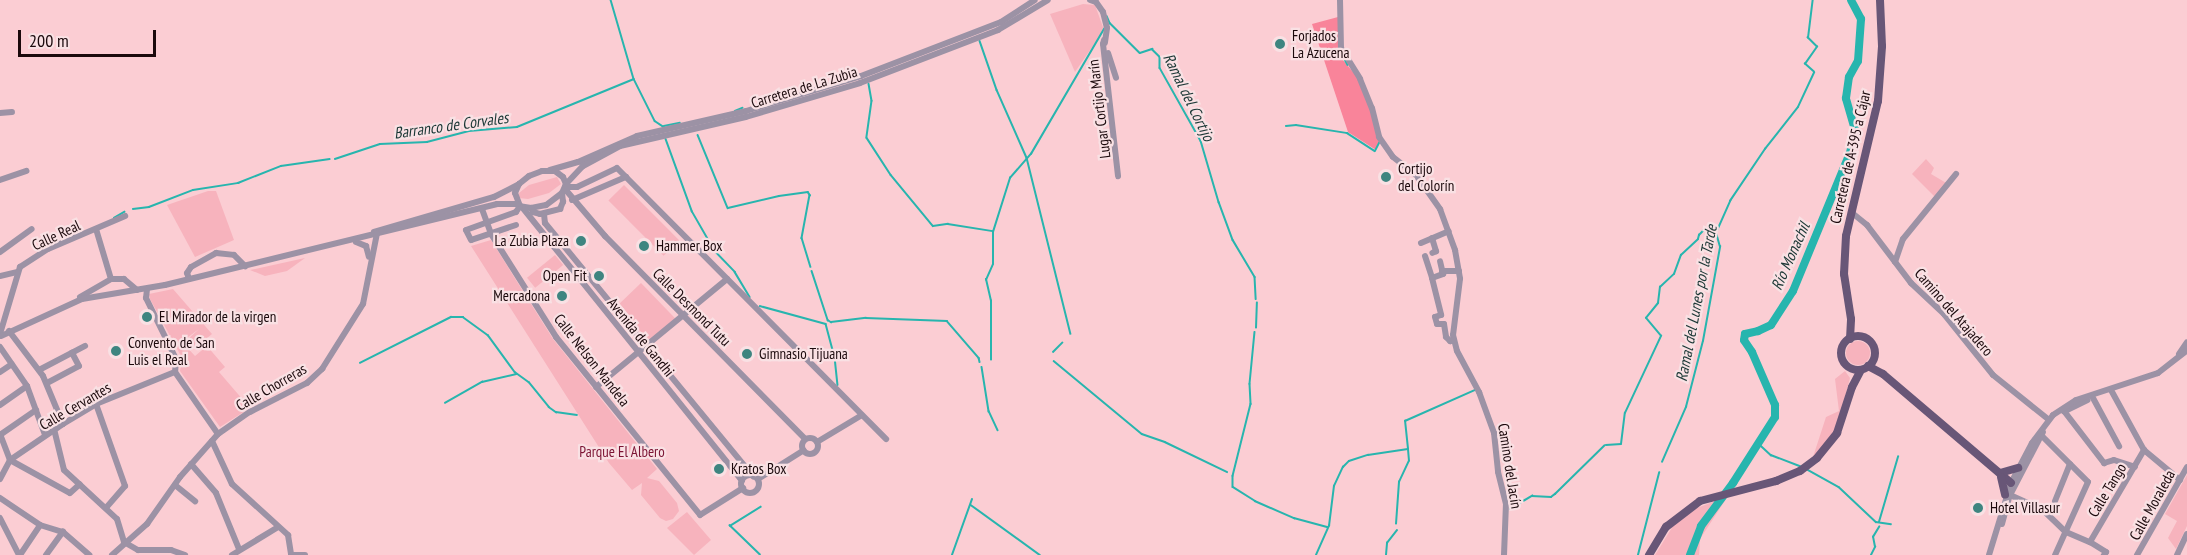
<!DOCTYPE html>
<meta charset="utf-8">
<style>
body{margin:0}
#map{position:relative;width:2187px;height:555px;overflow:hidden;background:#fbcdd3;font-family:"PT Sans Narrow",sans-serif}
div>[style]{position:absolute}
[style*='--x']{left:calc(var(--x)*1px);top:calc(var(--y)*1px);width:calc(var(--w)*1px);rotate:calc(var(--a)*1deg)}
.green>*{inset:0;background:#f7b3bd;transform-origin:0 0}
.round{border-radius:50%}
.forest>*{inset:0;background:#f9849a}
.stream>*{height:1.5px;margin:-0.75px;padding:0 0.75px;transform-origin:0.75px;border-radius:0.75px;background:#27b5ae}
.river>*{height:8px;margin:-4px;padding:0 4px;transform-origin:4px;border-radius:4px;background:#27b5ae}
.minor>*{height:6px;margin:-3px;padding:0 3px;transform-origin:3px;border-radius:3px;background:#9c92a5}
.minor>.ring{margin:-3px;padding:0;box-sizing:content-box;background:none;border:6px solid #9c92a5;border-radius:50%}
.major>*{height:8px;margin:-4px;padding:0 4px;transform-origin:4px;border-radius:4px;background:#685677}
.major>.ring{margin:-4px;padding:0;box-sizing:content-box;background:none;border:8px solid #685677;border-radius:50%}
.dots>*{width:16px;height:16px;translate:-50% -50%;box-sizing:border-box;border:3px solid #f9e1e4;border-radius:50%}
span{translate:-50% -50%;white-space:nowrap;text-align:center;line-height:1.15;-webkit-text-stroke:4.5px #f9e1e4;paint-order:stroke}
.poi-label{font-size:15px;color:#1b090c}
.left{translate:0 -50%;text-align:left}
.right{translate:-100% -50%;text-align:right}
.street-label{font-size:15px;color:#1b090c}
.park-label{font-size:15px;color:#7c1434}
.water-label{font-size:16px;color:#1b3735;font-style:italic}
.scale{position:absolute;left:18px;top:30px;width:138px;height:27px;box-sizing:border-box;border:3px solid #1b090c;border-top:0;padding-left:8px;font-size:18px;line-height:21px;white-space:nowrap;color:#1b090c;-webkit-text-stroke:4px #f9e1e4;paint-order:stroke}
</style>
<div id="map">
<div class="green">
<i style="clip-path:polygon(1083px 4px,1095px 5px,1104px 30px,1075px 72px,1050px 14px)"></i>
<i style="clip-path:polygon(1926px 159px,1934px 168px,1931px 174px,1948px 184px,1936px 198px,1912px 174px)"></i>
<i style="clip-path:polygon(557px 177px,561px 184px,549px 193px,528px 199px,519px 198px,519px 193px,529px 185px)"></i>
<i style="left:624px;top:185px;width:78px;height:22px;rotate:45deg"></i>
<i style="clip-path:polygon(208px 191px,216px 191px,234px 240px,195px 257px,167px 205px)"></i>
<i style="clip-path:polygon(491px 240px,553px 339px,657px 469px,647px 478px,659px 481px,677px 503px,679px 511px,673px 519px,666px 521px,660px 518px,641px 495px,642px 483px,632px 490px,609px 463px,471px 246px)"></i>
<i style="left:555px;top:255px;width:13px;height:36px;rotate:51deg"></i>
<i style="clip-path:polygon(305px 258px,287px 271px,265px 276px,250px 270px)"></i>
<i style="left:641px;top:283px;width:49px;height:34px;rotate:46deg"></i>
<i style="clip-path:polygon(173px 289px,212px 334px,195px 348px,187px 340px,199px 329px,180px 343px,182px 342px,195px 356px,207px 346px,225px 367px,219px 372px,250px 408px,220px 427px,180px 371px,182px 358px,150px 299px,149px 294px)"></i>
<i class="round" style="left:1846px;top:341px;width:24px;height:24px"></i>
<i style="clip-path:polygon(1845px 371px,1850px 378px,1837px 427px,1826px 444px,1813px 457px,1826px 417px,1839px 411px,1835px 379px)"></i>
<i style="clip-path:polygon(2187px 475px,2187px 526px,2176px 549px,2168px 538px,2177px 521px,2165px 514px)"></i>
<i style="clip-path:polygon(1728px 496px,1700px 539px,1699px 555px,1655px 555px,1673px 526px,1697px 508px)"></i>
<i style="clip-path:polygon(687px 512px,711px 540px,694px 555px,667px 528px)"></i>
</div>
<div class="forest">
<i style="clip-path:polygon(1338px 17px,1339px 46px,1343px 60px,1358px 78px,1371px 109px,1380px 141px,1376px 150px,1348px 132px,1312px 24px)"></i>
</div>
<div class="stream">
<i style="--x:611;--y:0;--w:82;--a:73.8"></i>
<i style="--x:634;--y:79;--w:47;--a:63.4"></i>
<i style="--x:655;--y:121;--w:11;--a:34"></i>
<i style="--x:1107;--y:16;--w:8;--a:67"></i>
<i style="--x:1110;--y:23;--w:42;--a:45"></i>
<i style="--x:1140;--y:53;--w:13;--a:-18"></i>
<i style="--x:1152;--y:49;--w:11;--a:45"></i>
<i style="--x:1160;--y:57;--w:11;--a:90"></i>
<i style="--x:1160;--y:68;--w:84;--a:60.7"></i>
<i style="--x:1201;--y:141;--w:64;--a:73.6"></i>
<i style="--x:1219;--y:202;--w:40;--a:69.8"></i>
<i style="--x:1233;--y:240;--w:43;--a:59.3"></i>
<i style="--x:1255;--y:277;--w:22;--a:87"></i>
<i style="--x:980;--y:41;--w:52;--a:70.9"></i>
<i style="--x:997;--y:90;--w:74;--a:66.2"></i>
<i style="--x:1027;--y:158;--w:181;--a:76"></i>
<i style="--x:1343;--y:56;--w:10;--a:61"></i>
<i style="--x:869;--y:84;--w:17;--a:80"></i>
<i style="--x:872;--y:101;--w:37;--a:98"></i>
<i style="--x:867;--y:138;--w:44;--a:57"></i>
<i style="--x:891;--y:175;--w:66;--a:50.5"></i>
<i style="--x:933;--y:226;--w:15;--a:-8"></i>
<i style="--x:948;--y:224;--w:45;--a:9"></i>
<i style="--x:735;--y:111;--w:8;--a:-23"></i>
<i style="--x:664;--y:126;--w:16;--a:-11"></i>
<i style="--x:1286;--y:126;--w:10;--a:-6"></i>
<i style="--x:1296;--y:125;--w:52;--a:8.9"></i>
<i style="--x:1347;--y:133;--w:33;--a:33"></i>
<i style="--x:1375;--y:151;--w:9;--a:-63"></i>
<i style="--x:698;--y:135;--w:79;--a:67.7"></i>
<i style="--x:728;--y:208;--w:52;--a:-13.2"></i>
<i style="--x:779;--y:196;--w:29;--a:-8"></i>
<i style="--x:808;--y:192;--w:4;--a:56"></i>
<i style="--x:810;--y:195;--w:44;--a:100.5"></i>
<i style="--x:802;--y:238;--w:30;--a:73"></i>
<i style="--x:666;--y:139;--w:77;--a:70.1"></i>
<i style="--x:692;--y:211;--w:46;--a:60.1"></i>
<i style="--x:715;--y:251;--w:29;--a:46"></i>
<i style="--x:735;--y:272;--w:29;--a:59"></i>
<i style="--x:335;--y:159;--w:47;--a:-18.4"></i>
<i style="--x:380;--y:144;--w:47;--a:-2.4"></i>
<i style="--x:427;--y:142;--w:43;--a:-14.7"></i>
<i style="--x:469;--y:131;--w:48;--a:-4.8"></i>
<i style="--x:517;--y:127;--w:126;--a:-22.3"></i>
<i style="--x:133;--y:209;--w:16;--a:-7"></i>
<i style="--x:149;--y:207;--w:47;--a:-21.1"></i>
<i style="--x:193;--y:190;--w:46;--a:-8.8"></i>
<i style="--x:238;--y:183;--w:46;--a:-21.6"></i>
<i style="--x:281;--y:166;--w:49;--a:-8.1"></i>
<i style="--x:114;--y:218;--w:12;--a:-31"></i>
<i style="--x:812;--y:271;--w:52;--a:71.9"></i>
<i style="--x:828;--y:320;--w:4;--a:34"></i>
<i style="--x:831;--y:322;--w:35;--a:-7"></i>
<i style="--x:866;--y:318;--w:81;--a:2.1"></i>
<i style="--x:947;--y:321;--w:49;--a:49.1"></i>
<i style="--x:979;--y:358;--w:4;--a:76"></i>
<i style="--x:760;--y:306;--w:68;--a:15.3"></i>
<i style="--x:826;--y:324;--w:34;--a:75"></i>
<i style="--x:835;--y:357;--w:28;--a:84"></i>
<i style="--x:1256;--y:328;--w:25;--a:-88"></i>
<i style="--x:1255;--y:332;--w:52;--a:95.5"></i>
<i style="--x:1250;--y:384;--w:20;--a:87"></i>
<i style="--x:1251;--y:404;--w:74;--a:104"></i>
<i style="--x:1233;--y:476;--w:11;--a:90"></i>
<i style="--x:1233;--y:487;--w:26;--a:32"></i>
<i style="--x:1255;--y:501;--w:43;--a:23.6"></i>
<i style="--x:1294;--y:518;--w:35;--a:15"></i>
<i style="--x:1053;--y:352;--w:13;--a:-45"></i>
<i style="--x:991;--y:360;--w:59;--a:-90"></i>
<i style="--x:991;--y:301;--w:22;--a:-103"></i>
<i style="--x:986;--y:280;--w:17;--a:-66"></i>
<i style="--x:993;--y:264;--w:32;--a:-90"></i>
<i style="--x:993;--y:232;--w:57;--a:-72.5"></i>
<i style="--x:1010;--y:178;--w:32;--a:-49"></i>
<i style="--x:1031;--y:154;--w:145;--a:-59.7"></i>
<i style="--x:1054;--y:361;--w:114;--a:39.7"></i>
<i style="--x:1142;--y:434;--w:24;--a:19"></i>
<i style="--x:1165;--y:442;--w:69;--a:25.8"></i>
<i style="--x:360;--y:363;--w:102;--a:-26.8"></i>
<i style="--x:451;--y:317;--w:12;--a:0"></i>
<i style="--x:463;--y:317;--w:31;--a:36"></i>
<i style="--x:488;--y:335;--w:46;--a:53.9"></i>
<i style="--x:515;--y:372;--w:17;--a:36"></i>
<i style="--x:529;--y:382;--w:32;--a:51"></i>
<i style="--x:549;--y:407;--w:9;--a:36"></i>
<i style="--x:556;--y:412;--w:21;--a:8"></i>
<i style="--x:982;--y:367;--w:45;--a:81"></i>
<i style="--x:989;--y:411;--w:21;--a:65"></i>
<i style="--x:445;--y:403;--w:43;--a:-29.6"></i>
<i style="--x:482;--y:382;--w:35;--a:-13"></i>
<i style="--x:1758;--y:443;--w:18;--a:43"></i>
<i style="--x:1771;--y:455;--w:31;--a:21"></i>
<i style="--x:1606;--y:445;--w:15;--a:-4"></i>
<i style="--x:1621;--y:444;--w:31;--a:-83"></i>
<i style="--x:1625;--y:413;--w:85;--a:-64.9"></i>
<i style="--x:1661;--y:336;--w:23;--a:-130"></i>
<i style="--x:1646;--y:318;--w:19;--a:-51"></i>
<i style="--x:1658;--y:303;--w:16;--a:-83"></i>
<i style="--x:1660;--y:287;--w:19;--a:-43"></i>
<i style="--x:1674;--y:274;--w:20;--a:-70"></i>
<i style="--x:1681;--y:255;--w:23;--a:-43"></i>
<i style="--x:1698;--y:239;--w:4;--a:-76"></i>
<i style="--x:1699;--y:235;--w:6;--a:-45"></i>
<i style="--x:1703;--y:231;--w:15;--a:-8"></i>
<i style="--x:1662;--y:462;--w:60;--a:-66.4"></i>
<i style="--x:1686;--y:407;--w:68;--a:-75.6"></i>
<i style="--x:1703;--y:341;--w:96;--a:-79.7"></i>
<i style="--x:1720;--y:247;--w:15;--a:-106"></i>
<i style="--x:1716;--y:233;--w:35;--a:-66"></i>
<i style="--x:1730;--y:201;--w:63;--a:-56.1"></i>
<i style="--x:1765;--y:149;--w:53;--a:-51.8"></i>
<i style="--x:1798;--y:107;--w:38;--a:-65"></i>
<i style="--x:1814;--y:72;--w:12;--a:-138"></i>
<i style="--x:1805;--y:64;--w:21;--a:-55"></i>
<i style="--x:1817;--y:47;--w:13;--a:-135"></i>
<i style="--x:1808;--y:38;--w:38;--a:-83"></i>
<i style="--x:1808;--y:470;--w:35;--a:29"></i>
<i style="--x:1839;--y:487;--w:51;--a:43.4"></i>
<i style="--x:1876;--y:522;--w:15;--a:8"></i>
<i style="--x:971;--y:505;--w:85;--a:35.9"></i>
<i style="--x:1510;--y:509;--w:26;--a:-31"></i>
<i style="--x:1532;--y:496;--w:19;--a:3"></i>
<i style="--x:1551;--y:497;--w:5;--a:-37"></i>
<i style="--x:1555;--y:494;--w:69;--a:-44.4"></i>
<i style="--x:1879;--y:522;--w:68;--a:-73.7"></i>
<i style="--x:1396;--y:524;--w:42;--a:-85.9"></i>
<i style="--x:1399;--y:482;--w:23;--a:-65"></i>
<i style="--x:1409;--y:461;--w:12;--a:-95"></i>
<i style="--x:760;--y:555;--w:42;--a:-136"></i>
<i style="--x:730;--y:526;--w:36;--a:-32"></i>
<i style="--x:952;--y:555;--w:59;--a:-70.3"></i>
<i style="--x:1316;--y:555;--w:32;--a:-66"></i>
<i style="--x:1329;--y:526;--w:40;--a:-82.9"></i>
<i style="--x:1334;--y:486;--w:21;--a:-65"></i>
<i style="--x:1343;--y:467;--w:8;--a:-45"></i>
<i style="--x:1349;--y:461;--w:20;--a:-18"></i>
<i style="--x:1368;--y:455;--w:40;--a:-8.5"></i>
<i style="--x:1408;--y:449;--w:28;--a:-96"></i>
<i style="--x:1405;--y:421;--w:77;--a:-23.9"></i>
<i style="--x:1386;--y:555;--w:12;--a:-85"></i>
<i style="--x:1387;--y:543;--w:16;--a:-52"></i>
<i style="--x:1638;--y:555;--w:85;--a:-75.6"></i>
<i style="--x:1871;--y:555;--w:9;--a:-63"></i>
<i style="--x:1875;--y:547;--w:10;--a:-101"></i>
<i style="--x:1873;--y:537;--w:12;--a:-59"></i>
</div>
<div class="river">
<i style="--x:1690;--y:555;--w:31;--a:-69"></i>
<i style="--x:1701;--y:526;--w:54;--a:-53.3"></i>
<i style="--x:1733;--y:483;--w:78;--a:-57.5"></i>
<i style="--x:1775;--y:417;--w:12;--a:-90"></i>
<i style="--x:1775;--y:405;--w:58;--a:-113.5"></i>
<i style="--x:1752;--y:352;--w:14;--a:-124"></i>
<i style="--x:1744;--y:340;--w:6;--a:-81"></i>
<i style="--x:1745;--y:334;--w:13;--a:-13"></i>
<i style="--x:1758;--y:331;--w:14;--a:-25"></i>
<i style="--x:1771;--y:325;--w:40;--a:-57.1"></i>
<i style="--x:1793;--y:291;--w:149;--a:-67.6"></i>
<i style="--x:1850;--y:153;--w:24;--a:-78"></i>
<i style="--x:1855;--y:130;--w:33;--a:-106"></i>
<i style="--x:1846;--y:98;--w:21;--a:-82"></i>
<i style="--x:1849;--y:77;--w:18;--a:-61"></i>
<i style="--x:1858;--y:61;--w:42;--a:-85.9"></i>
<i style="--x:1861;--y:19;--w:21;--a:-118"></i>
</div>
<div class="minor">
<i style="--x:1090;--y:0;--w:6;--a:18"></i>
<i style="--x:1096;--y:2;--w:12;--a:55"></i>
<i style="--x:1103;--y:12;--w:16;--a:76"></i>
<i style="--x:1107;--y:28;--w:15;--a:98"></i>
<i style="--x:1340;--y:0;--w:48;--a:88.8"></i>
<i style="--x:1341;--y:48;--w:36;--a:58"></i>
<i style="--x:1360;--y:79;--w:31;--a:68"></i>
<i style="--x:1372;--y:108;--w:30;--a:76"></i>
<i style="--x:1379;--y:137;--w:24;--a:55"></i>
<i style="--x:1393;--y:157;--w:29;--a:38"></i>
<i style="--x:1416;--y:175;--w:42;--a:54.8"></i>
<i style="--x:1440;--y:209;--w:44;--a:69.9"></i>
<i style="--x:1455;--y:250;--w:29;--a:80"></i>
<i style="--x:1460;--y:279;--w:56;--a:97.1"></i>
<i style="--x:1453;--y:335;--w:16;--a:76"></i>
<i style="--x:1457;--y:351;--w:47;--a:61.8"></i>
<i style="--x:1479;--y:392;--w:44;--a:69.9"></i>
<i style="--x:1494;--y:433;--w:39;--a:84"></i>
<i style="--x:1498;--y:472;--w:32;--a:76"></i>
<i style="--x:1506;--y:503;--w:52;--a:92.2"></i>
<i style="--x:1104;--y:40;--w:4;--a:104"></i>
<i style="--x:1103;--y:44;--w:133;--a:83.5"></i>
<i style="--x:1108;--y:53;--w:26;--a:72"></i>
<i style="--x:0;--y:113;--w:12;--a:-5"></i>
<i style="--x:550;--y:170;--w:29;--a:-16"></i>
<i style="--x:578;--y:162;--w:64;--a:-23.8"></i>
<i style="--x:637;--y:136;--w:112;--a:-12.9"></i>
<i style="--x:746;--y:111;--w:120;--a:-16.9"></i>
<i style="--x:861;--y:76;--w:150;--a:-21.1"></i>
<i style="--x:1001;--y:22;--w:40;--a:-32.9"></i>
<i style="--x:542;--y:171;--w:13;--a:0"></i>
<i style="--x:555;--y:171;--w:10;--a:37"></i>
<i style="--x:563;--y:177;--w:8;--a:67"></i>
<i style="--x:566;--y:184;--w:10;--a:114"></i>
<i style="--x:562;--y:193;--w:20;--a:143"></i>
<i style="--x:546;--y:205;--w:15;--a:169"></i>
<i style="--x:531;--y:208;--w:11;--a:-170"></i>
<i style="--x:520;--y:206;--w:14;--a:-111"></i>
<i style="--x:515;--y:193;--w:10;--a:-66"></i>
<i style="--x:519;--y:184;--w:13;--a:-39"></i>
<i style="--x:529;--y:176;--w:14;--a:-21"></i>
<i style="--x:0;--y:180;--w:28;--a:-19"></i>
<i style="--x:566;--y:184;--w:25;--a:-47"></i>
<i style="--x:583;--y:166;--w:42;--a:-28.4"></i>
<i style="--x:620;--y:146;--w:129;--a:-13"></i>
<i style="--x:746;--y:117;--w:119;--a:-16.6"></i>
<i style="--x:860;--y:83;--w:148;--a:-21"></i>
<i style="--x:998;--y:30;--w:58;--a:-31"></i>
<i style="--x:565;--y:187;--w:12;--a:0"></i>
<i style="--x:577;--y:187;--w:44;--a:-25.4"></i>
<i style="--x:617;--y:168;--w:382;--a:45.2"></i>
<i style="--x:565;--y:189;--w:62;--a:49.6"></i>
<i style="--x:605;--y:236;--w:285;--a:45.4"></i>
<i style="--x:572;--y:200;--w:59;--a:-23.1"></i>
<i style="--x:522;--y:207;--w:351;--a:51.2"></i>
<i style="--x:531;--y:208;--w:4;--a:63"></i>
<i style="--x:533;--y:212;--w:7;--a:16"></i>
<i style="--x:540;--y:214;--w:21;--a:-14"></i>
<i style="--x:560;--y:209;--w:8;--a:-67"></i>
<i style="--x:563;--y:202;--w:9;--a:-96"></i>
<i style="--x:482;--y:209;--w:27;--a:70"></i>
<i style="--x:491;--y:234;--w:122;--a:57.7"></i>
<i style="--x:556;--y:337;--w:229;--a:51"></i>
<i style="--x:700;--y:515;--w:51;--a:-32.1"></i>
<i style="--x:1851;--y:212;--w:21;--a:39"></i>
<i style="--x:1867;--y:225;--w:73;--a:52.8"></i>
<i style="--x:1911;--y:283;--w:45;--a:43.2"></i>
<i style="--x:1944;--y:314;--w:78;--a:51.2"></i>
<i style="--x:1993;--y:375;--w:70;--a:38.7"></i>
<i style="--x:544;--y:214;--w:9;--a:84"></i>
<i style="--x:545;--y:223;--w:328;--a:50.6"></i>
<i style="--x:516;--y:225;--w:47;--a:161.6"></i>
<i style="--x:471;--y:240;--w:11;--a:-117"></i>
<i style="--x:466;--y:230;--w:53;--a:-19.8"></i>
<i style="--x:516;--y:212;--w:7;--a:-56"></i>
<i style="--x:96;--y:229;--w:52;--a:73.3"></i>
<i style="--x:374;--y:232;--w:125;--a:-16.3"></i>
<i style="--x:494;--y:197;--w:28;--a:-27"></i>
<i style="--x:1432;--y:238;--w:14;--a:73"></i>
<i style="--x:1436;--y:251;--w:4;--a:153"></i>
<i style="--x:356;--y:242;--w:11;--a:22"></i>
<i style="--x:366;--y:246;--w:11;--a:75"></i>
<i style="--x:1421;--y:243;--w:30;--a:-23"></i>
<i style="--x:0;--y:252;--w:39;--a:-36"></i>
<i style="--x:1425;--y:256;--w:23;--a:72"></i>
<i style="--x:1432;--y:278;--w:12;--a:-20"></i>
<i style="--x:1443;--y:274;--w:13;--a:-103"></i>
<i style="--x:1895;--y:262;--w:24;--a:-71"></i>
<i style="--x:1903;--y:239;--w:84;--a:-50.8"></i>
<i style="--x:1442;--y:271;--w:17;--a:0"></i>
<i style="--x:0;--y:276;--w:17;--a:-13"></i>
<i style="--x:1432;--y:278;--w:38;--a:76"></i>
<i style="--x:1441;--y:315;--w:6;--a:162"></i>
<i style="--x:1435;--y:317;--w:7;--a:74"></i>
<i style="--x:1437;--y:324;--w:7;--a:0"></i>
<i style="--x:1444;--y:324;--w:13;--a:81"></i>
<i style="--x:1446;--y:337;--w:6;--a:45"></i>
<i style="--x:1450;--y:341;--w:4;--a:-14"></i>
<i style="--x:189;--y:279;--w:6;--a:-108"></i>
<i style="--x:187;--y:273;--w:7;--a:-56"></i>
<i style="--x:191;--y:267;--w:29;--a:-29"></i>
<i style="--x:216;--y:253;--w:18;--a:6"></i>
<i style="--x:234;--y:255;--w:16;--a:45"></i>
<i style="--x:147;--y:289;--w:9;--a:96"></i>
<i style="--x:146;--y:298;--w:68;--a:63.8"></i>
<i style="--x:176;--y:359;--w:13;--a:94"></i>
<i style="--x:175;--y:372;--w:75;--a:55.3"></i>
<i style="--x:80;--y:297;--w:36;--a:-30"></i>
<i style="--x:111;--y:279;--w:13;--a:0"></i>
<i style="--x:124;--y:279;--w:17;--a:40"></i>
<i style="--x:9;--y:331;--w:56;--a:52.9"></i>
<i style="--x:43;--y:376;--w:52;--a:67.4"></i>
<i style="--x:0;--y:334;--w:70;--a:-73.4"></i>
<i style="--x:20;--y:267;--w:33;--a:-33"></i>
<i style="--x:48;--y:249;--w:84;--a:-23.2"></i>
<i style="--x:1;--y:336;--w:89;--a:-24.6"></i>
<i style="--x:82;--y:299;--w:84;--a:-9.6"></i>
<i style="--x:165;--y:285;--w:342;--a:-13.7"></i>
<i style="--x:497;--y:204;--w:21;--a:0"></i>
<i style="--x:0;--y:347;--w:47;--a:55.3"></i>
<i style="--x:27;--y:386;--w:52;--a:69.8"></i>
<i style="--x:2179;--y:354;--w:14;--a:-56"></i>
<i style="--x:39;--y:370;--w:52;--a:-27.6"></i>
<i style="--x:0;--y:372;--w:14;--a:-34"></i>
<i style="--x:47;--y:383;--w:36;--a:-28"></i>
<i style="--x:79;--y:366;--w:15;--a:-118"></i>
<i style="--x:596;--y:387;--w:170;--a:-39.5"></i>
<i style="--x:2111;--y:390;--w:68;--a:61.2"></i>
<i style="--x:2144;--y:450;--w:47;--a:39.8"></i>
<i style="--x:2093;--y:398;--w:55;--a:61.6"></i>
<i style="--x:96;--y:404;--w:87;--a:70.5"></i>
<i style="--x:125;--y:486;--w:29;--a:131"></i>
<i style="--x:0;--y:405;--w:33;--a:-35"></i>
<i style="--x:2066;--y:408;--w:4;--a:124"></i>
<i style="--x:2064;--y:411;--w:66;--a:52.4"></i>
<i style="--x:2104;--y:463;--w:10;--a:-17"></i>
<i style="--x:2114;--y:460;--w:22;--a:18"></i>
<i style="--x:2065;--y:411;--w:25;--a:-26"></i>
<i style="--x:54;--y:429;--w:42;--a:76.3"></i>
<i style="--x:64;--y:470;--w:72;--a:42.8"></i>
<i style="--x:117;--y:519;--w:24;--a:73"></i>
<i style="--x:124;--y:542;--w:16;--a:30"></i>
<i style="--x:138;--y:550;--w:33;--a:0"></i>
<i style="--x:171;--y:550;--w:15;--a:20"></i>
<i style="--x:0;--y:434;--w:28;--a:69"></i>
<i style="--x:0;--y:435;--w:44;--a:-34.8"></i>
<i style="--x:2041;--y:435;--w:66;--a:45"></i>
<i style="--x:2088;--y:482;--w:80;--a:114.3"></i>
<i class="ring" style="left:802px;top:438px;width:10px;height:10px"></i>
<i style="--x:212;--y:441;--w:47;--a:65.1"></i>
<i style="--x:232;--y:484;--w:76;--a:42.3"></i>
<i style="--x:288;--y:535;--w:20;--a:81"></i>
<i style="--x:817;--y:442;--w:52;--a:-31"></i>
<i style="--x:10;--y:460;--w:68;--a:28.8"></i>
<i style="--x:70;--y:493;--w:13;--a:-42"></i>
<i style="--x:191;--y:464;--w:38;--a:49"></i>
<i style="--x:216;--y:493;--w:61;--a:67.7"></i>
<i class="ring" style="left:741px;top:475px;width:12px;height:12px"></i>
<i style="--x:0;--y:479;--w:21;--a:-62"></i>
<i style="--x:10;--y:460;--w:64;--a:-34.2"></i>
<i style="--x:63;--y:424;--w:39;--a:-31"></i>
<i style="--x:96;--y:404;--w:85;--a:-22.1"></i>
<i style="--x:758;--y:479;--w:54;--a:-32.2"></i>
<i style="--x:175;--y:485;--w:26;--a:39"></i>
<i style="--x:2010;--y:495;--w:36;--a:24"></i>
<i style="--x:2043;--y:510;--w:32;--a:44"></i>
<i style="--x:2066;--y:532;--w:26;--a:23"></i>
<i style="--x:2090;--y:542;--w:19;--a:32"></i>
<i style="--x:2106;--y:552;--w:4;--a:124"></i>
<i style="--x:0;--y:498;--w:48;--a:34"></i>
<i style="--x:40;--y:525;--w:24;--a:17"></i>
<i style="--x:63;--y:532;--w:35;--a:41"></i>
<i style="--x:2055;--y:501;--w:40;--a:-68"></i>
<i style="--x:0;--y:518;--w:42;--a:62.8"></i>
<i style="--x:2002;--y:524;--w:30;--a:-75"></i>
<i style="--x:2010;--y:495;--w:71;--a:-62.4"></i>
<i style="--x:2090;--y:542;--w:107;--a:-59.6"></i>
<i style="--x:20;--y:555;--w:36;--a:-56"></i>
<i style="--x:46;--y:555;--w:29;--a:-54"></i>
<i style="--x:112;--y:555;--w:47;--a:-41.5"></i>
<i style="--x:147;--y:524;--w:57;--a:-54.9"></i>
<i style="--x:180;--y:477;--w:57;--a:-48.5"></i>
<i style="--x:218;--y:434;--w:39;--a:-35"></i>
<i style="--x:250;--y:412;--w:64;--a:-27"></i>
<i style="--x:307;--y:383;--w:21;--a:-43"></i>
<i style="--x:322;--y:369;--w:77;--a:-57.8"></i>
<i style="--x:363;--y:304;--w:72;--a:-78.8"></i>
<i style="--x:232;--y:555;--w:54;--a:-31.3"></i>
<i style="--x:291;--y:555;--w:14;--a:0"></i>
<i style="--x:1989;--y:555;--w:75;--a:-73"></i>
<i style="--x:2011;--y:483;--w:45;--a:-62.3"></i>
<i style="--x:2032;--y:443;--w:35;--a:-53"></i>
<i style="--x:2053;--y:415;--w:27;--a:-33"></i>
<i style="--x:2076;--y:400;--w:86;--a:-18.2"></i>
<i style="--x:2158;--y:373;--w:37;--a:-38"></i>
<i style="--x:2137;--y:555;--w:101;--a:-60.4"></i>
<i style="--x:2177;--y:555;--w:23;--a:-65"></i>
</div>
<div class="major">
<i class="ring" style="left:1841px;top:336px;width:26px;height:26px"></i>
<i style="--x:1850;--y:339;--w:20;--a:-87"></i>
<i style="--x:1851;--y:319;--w:46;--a:-98.8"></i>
<i style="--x:1844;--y:274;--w:38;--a:-87"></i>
<i style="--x:1846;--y:236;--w:139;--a:-76.7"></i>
<i style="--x:1878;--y:101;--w:55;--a:-85.8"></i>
<i style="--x:1882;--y:46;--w:46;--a:-92.5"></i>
<i style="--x:1868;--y:366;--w:17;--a:28"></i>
<i style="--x:1883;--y:374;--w:168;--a:40.4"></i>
<i style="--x:2000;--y:473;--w:19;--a:-16"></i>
<i style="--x:2001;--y:477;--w:18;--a:77"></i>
<i style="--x:1649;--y:555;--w:33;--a:-59"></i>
<i style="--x:1666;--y:527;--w:43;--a:-37.4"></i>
<i style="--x:1700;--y:501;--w:79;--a:-14.7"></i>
<i style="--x:1776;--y:481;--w:26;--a:-23"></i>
<i style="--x:1800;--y:471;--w:21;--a:-37"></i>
<i style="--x:1817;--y:458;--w:32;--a:-51"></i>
<i style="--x:1837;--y:433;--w:48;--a:-71.9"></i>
<i style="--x:1852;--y:387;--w:19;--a:-62"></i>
</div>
<div class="dots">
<i style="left:1280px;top:44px;background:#3e8580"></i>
<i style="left:1386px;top:177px;background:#3e8580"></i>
<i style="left:581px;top:241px;background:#3e8580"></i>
<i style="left:644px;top:246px;background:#3e8580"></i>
<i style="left:599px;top:276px;background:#3e8580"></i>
<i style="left:562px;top:296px;background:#3e8580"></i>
<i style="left:147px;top:317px;background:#3e8580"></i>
<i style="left:116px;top:351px;background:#3e8580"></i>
<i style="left:747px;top:354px;background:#3e8580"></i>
<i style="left:719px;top:469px;background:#3e8580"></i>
<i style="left:1978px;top:508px;background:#3e8580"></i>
</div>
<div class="poi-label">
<span class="left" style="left:1292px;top:44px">Forjados<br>La Azucena</span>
<span class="left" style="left:1398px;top:177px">Cortijo<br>del Colorín</span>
<span class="right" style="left:569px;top:241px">La Zubia Plaza</span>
<span class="left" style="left:656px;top:246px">Hammer Box</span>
<span class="right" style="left:587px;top:276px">Open Fit</span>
<span class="right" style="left:550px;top:296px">Mercadona</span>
<span class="left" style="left:159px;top:317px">El Mirador de la virgen</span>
<span class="left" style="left:128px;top:351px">Convento de San<br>Luis el Real</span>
<span class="left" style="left:759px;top:354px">Gimnasio Tijuana</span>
<span class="left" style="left:731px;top:469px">Kratos Box</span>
<span class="left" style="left:1990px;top:508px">Hotel Villasur</span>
</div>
<div class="street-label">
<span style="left:804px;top:87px;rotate:-17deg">Carretera de La Zubia</span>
<span style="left:1099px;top:109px;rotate:-97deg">Lugar Cortijo Marín</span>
<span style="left:1850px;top:157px;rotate:-77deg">Carretera de A-395 a Cájar</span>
<span style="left:56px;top:235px;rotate:-25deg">Calle Real</span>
<span style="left:692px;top:307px;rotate:45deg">Calle Desmond Tutu</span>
<span style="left:1954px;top:312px;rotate:49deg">Camino del Atajadero</span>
<span style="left:641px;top:337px;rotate:51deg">Avenida de Gandhi</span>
<span style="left:592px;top:360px;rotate:52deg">Calle Nelson Mandela</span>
<span style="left:271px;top:387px;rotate:-30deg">Calle Chorreras</span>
<span style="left:75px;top:406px;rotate:-30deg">Calle Cervantes</span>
<span style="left:1510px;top:466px;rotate:81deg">Camino del Jacín</span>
<span style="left:2107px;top:490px;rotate:-59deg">Calle Tango</span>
<span style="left:2152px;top:505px;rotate:-61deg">Calle Moraleda</span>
</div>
<div class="park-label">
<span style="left:622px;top:452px">Parque El Albero</span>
</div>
<div class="water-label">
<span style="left:1189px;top:97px;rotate:64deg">Ramal del Cortijo</span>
<span style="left:451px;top:125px;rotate:-8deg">Barranco de Corvales</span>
<span style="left:1790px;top:256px;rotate:-66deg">Río Monachil</span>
<span style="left:1696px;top:303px;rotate:-79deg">Ramal del Lunes por la Tarde</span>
</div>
<div class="scale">200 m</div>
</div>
